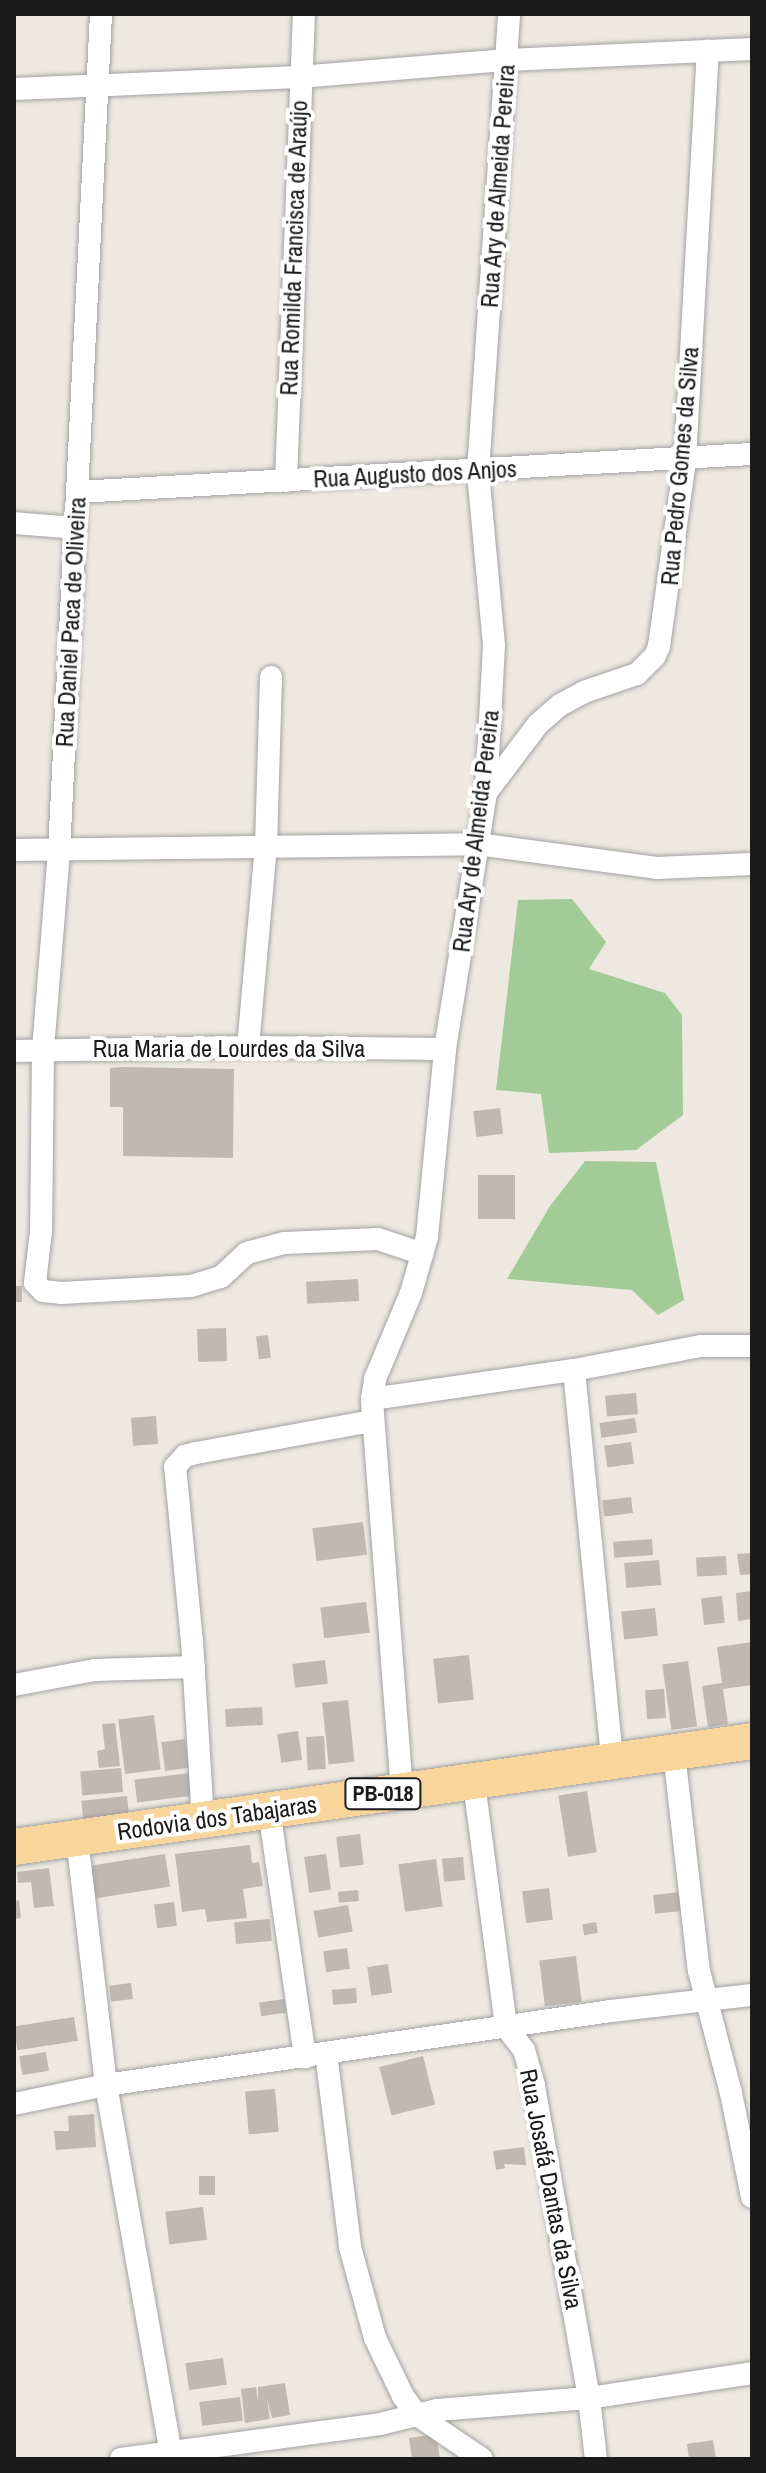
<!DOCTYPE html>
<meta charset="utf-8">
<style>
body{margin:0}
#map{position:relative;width:766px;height:2473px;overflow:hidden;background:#ede9e1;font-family:"Archivo Narrow",sans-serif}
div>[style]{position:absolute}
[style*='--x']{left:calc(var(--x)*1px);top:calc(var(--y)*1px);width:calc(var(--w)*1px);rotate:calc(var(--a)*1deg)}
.forest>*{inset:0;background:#a3cb97}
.building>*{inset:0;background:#c1b8b1;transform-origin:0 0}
.roads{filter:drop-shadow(0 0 2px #a2a2a2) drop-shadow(0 0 2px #a2a2a2)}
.minor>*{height:22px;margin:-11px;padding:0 11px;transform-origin:11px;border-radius:11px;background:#fff}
.primary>*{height:36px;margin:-18px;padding:0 18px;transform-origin:18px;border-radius:18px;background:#f8d59a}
span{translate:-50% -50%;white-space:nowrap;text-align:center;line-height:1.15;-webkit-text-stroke:8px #fff;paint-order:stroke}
.shield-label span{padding:2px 6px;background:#fff;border:2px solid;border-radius:6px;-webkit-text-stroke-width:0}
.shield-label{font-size:22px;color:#1b1b1b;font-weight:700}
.street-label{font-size:24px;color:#1b1b1b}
.frame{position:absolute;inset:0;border:16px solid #1b1b1b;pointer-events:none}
</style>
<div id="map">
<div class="forest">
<i style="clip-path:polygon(572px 899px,606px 942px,589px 969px,665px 993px,682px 1015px,683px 1115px,636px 1150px,549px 1153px,541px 1094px,496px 1090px,518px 900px)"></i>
<i style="clip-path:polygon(585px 1161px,656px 1162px,684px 1300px,658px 1315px,632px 1290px,507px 1279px,550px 1206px)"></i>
</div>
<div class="building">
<i style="clip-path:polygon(124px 1067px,234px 1069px,233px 1158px,123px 1156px,123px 1107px,110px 1107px,110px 1068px)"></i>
<i style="left:500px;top:1108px;width:26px;height:27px;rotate:83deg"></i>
<i style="left:478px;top:1175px;width:37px;height:44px"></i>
<i style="left:358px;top:1279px;width:22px;height:52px;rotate:87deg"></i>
<i style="left:14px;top:1286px;width:8px;height:16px"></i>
<i style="left:226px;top:1328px;width:33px;height:29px;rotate:88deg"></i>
<i style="left:268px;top:1335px;width:23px;height:12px;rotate:83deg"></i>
<i style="left:636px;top:1393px;width:21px;height:31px;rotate:85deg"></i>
<i style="left:156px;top:1416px;width:28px;height:25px;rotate:86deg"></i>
<i style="left:635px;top:1418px;width:15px;height:36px;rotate:82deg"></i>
<i style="left:631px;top:1442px;width:22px;height:27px;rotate:82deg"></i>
<i style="left:631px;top:1497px;width:16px;height:29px;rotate:83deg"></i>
<i style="left:363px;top:1522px;width:33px;height:51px;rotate:83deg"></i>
<i style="left:652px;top:1539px;width:16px;height:39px;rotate:86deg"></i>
<i style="clip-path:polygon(752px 1553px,752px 1574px,740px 1575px,737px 1554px)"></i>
<i style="left:726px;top:1556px;width:19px;height:30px;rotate:87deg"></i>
<i style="left:659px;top:1560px;width:25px;height:35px;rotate:85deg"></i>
<i style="clip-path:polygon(752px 1591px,752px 1619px,738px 1621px,736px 1593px)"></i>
<i style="left:722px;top:1596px;width:27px;height:21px;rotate:84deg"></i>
<i style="left:366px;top:1602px;width:31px;height:46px;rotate:83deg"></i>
<i style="left:655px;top:1608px;width:28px;height:34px;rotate:84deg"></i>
<i style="clip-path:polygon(752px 1642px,752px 1685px,723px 1689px,728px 1724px,708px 1727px,702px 1686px,722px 1683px,717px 1647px)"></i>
<i style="left:469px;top:1655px;width:45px;height:36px;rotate:84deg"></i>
<i style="left:325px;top:1660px;width:24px;height:33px;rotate:83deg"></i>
<i style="left:688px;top:1661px;width:66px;height:26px;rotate:82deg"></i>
<i style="left:664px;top:1689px;width:29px;height:19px;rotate:86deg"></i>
<i style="left:348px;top:1700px;width:62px;height:26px;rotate:84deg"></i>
<i style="left:262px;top:1707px;width:18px;height:37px;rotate:87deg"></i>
<i style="left:154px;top:1715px;width:55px;height:36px;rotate:83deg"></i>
<i style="clip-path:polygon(115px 1723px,120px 1766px,99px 1768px,97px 1751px,105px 1749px,102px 1724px)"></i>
<i style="left:298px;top:1731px;width:29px;height:21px;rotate:82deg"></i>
<i style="left:324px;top:1736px;width:33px;height:18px;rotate:87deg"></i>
<i style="left:185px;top:1739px;width:29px;height:24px;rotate:82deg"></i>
<i style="left:121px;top:1768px;width:24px;height:41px;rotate:85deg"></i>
<i style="left:189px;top:1773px;width:23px;height:55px;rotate:83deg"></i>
<i style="left:587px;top:1791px;width:62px;height:29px;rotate:81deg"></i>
<i style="left:127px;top:1796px;width:18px;height:46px;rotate:84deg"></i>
<i style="left:360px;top:1834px;width:31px;height:24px;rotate:83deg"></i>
<i style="clip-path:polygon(250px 1845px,252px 1863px,259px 1862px,263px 1886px,243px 1889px,247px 1918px,207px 1922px,205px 1909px,182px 1912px,175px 1854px)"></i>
<i style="left:165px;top:1854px;width:33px;height:79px;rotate:81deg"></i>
<i style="left:326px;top:1854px;width:36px;height:22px;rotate:82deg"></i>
<i style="left:463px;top:1857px;width:23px;height:21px;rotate:85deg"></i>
<i style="left:436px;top:1859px;width:48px;height:38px;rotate:82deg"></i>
<i style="clip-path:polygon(49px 1868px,54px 1906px,34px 1908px,31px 1882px,18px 1883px,17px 1872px)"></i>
<i style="left:549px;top:1888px;width:32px;height:27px;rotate:83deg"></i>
<i style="left:358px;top:1890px;width:11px;height:20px;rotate:85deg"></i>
<i style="left:681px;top:1892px;width:19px;height:28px;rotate:84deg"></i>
<i style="clip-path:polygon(19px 1900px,21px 1918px,14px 1919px,14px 1901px)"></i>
<i style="left:174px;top:1902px;width:24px;height:20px;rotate:83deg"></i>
<i style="left:348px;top:1905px;width:27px;height:35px;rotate:80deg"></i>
<i style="left:270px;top:1919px;width:22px;height:36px;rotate:85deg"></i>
<i style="left:596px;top:1922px;width:11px;height:14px;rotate:80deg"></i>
<i style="left:347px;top:1948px;width:21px;height:24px;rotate:82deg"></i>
<i style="left:576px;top:1956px;width:46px;height:37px;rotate:83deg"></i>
<i style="left:388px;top:1964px;width:29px;height:21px;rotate:82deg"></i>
<i style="left:131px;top:1983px;width:16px;height:22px;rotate:83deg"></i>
<i style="left:356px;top:1988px;width:15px;height:24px;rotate:86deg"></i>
<i style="left:284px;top:1999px;width:14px;height:25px;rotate:82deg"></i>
<i style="left:74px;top:2017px;width:24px;height:61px;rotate:81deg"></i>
<i style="left:46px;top:2052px;width:19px;height:27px;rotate:81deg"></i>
<i style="left:423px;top:2056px;width:50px;height:45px;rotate:76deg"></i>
<i style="left:275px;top:2089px;width:43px;height:30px;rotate:85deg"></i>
<i style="clip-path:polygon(94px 2114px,96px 2147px,56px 2150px,54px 2131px,69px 2131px,68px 2116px)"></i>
<i style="clip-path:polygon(524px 2147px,526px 2165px,504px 2164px,505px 2168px,496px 2170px,493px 2151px)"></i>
<i style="left:199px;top:2176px;width:16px;height:19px"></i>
<i style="left:203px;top:2207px;width:33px;height:38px;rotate:83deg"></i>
<i style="left:223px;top:2358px;width:27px;height:38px;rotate:82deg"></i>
<i style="clip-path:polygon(285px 2383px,290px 2415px,272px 2418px,267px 2399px,270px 2419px,245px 2423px,241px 2389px,256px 2387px,258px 2401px,258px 2387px)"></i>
<i style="left:240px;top:2397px;width:24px;height:41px;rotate:83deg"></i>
<i style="clip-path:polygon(436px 2434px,440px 2459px,412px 2459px,409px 2438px)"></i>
<i style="clip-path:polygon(713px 2440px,716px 2459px,689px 2459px,687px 2444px)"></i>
</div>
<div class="roads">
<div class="minor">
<i style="--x:101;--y:14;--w:838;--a:92.87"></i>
<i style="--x:59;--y:851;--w:199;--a:94.6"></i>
<i style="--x:43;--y:1049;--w:182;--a:90.6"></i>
<i style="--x:41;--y:1231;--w:52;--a:96.6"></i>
<i style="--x:35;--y:1283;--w:11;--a:45"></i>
<i style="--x:43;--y:1291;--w:18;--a:6"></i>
<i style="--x:61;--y:1293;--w:130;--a:-3.1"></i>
<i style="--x:191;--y:1286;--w:31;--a:-17"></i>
<i style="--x:221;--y:1277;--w:35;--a:-43"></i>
<i style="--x:247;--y:1253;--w:38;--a:-15"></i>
<i style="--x:284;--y:1243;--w:94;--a:-2.4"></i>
<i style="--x:378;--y:1239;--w:47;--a:18.4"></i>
<i style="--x:14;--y:89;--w:285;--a:-2.4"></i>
<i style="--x:299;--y:77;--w:209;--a:-4.7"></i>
<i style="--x:507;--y:60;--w:245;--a:-2.6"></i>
<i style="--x:286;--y:481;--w:467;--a:-87.8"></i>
<i style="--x:78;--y:492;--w:675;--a:-3.23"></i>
<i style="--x:14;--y:523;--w:62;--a:4.6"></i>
<i style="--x:486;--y:793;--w:86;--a:-53"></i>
<i style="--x:538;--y:724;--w:29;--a:-41"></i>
<i style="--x:560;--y:705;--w:27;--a:-28"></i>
<i style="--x:584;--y:692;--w:56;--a:-18.8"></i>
<i style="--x:637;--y:674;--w:25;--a:-45"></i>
<i style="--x:655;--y:656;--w:11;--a:-68"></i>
<i style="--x:659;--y:646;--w:188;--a:-82"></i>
<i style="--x:685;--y:460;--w:410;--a:-86.8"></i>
<i style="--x:14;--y:850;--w:463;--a:-0.7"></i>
<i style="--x:477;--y:844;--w:181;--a:7.6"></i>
<i style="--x:656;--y:868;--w:96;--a:-2.4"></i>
<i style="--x:248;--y:1047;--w:202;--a:-84.9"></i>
<i style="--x:266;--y:846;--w:169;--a:-88.3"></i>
<i style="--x:14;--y:1051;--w:234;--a:-1"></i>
<i style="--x:248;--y:1047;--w:197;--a:0.6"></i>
<i style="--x:574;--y:1370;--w:393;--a:84.4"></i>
<i style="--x:372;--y:1399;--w:204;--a:-8.2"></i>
<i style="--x:574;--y:1370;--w:129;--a:-10.7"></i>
<i style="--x:701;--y:1346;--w:51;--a:0"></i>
<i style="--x:14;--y:1685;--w:82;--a:-10.5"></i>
<i style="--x:95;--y:1670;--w:99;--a:-1.7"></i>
<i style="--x:674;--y:1753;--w:219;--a:83.5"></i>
<i style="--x:699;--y:1971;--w:126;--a:75.3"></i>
<i style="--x:731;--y:2093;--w:106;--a:78.6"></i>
<i style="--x:474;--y:1783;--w:246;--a:82.5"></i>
<i style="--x:506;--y:2027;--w:29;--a:52"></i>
<i style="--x:524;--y:2050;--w:37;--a:74"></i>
<i style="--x:534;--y:2086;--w:317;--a:80"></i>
<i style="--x:589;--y:2398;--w:61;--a:83.5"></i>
<i style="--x:402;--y:1791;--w:393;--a:-94.4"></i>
<i style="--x:372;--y:1399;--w:20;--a:-81"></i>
<i style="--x:375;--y:1379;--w:93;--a:-67.3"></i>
<i style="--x:411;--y:1293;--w:58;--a:-74.1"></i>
<i style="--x:427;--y:1237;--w:189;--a:-84.5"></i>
<i style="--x:445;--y:1049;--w:259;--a:-80.9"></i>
<i style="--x:486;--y:793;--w:148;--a:-86.9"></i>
<i style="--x:494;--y:645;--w:175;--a:-95.3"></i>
<i style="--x:478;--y:471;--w:458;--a:-86.1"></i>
<i style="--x:269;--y:1810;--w:250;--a:81.7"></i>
<i style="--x:203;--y:1820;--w:178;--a:-93.5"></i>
<i style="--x:192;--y:1642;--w:176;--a:-95.5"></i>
<i style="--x:175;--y:1467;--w:15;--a:-48"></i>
<i style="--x:185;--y:1456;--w:11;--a:-15"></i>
<i style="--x:196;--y:1453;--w:179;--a:-10.3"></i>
<i style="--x:77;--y:1838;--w:249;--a:83.3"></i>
<i style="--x:106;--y:2085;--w:380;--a:80"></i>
<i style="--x:326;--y:2053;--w:195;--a:82.9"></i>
<i style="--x:350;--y:2247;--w:94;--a:74.6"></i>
<i style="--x:375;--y:2338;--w:64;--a:64.2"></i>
<i style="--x:403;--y:2396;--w:24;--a:54"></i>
<i style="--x:417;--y:2415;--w:78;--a:34.1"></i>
<i style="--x:14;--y:2104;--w:94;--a:-11.7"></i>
<i style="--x:106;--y:2085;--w:510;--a:-8.34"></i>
<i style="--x:611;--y:2011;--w:142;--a:-6.5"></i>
<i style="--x:121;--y:2459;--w:261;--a:-7.7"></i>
<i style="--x:380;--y:2424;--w:59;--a:-13.8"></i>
<i style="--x:437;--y:2410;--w:152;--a:-4.5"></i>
<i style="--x:589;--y:2398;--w:165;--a:-8.7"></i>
</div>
<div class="primary">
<i style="--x:14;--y:1847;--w:746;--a:-8.17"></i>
</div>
</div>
<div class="shield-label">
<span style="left:383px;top:1794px">PB-018</span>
</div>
<div class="street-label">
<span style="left:498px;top:186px;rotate:-86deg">Rua Ary de Almeida Pereira</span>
<span style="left:294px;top:248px;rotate:-88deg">Rua Romilda Francisca de Araújo</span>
<span style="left:680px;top:466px;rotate:-85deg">Rua Pedro Gomes da Silva</span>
<span style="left:415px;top:474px;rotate:-3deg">Rua Augusto dos Anjos</span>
<span style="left:71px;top:622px;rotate:-87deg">Rua Daniel Paca de Oliveira</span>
<span style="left:476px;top:831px;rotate:-83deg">Rua Ary de Almeida Pereira</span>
<span style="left:229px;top:1049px">Rua Maria de Lourdes da Silva</span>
<span style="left:217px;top:1818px;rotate:-8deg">Rodovia dos Tabajaras</span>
<span style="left:551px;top:2189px;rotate:79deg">Rua Josafá Dantas da Silva</span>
</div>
<div class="frame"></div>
</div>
